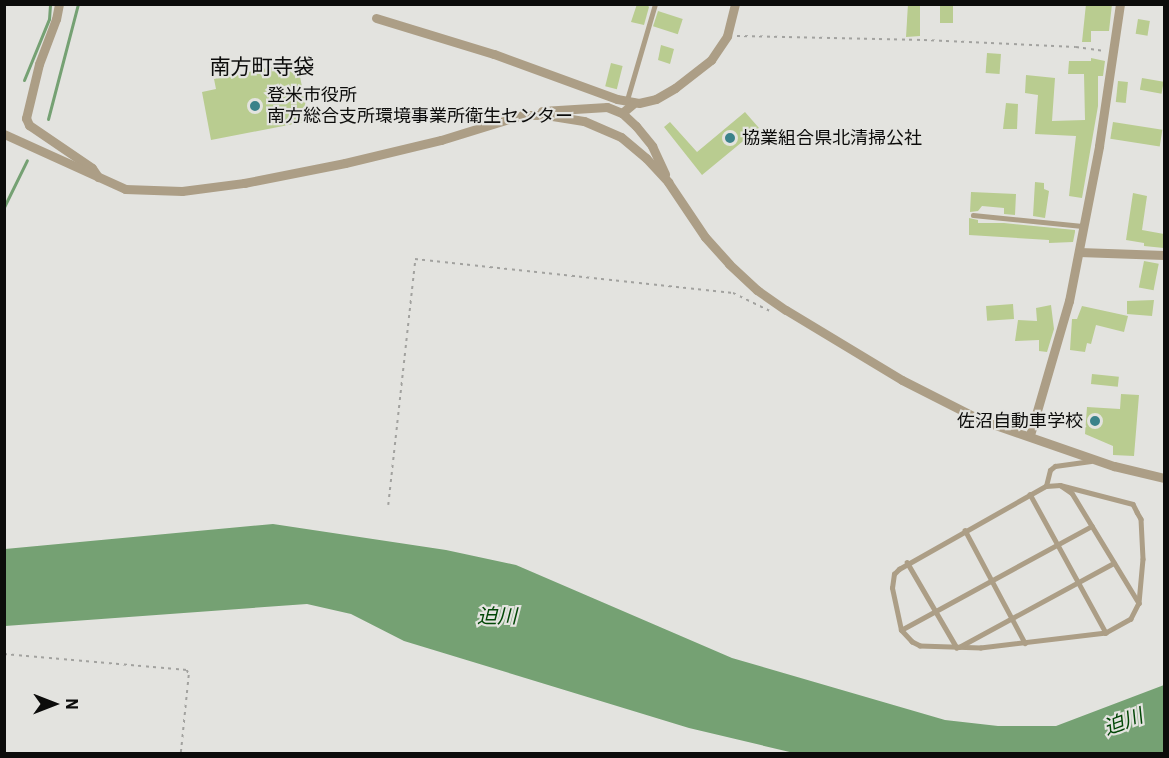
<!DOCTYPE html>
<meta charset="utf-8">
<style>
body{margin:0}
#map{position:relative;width:1169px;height:758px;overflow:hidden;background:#e3e3df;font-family:"IBM Plex Sans","Noto Sans JP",sans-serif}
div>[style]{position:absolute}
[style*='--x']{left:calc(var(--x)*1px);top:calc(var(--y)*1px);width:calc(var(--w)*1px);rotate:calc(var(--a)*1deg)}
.water>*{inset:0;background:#75a173}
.stream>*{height:3px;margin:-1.5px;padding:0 1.5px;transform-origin:1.5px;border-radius:1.5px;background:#75a173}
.building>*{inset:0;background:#b9cc90;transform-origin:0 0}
.path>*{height:1.5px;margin-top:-0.75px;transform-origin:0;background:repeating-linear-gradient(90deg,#a2a29f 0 3px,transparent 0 7.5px)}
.service>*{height:4.5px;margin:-2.25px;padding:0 2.25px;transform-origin:2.25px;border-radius:2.25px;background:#ac9e86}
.minor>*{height:9px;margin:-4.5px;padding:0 4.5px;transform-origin:4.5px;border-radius:4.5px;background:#ac9e86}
.dots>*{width:16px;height:16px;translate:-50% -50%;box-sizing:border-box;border:3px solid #e3e3df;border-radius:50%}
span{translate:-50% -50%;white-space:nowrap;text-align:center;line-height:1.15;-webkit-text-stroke:4.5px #e3e3df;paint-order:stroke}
.poi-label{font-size:18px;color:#0c0c0b}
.left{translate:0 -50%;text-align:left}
.right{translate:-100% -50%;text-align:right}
.water-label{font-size:20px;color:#014605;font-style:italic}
.quarter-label{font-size:21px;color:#0c0c0b}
.frame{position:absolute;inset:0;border:6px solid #0c0c0b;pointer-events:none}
.north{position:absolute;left:24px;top:674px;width:60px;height:60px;-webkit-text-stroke:4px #e3e3df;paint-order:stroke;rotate:90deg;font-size:16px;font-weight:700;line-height:24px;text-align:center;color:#0c0c0b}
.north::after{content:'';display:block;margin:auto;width:21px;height:27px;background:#0c0c0b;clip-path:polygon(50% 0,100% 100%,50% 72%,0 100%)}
</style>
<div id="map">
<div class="water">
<i style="clip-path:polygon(273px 524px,446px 550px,516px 565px,732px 658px,945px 720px,998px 726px,1056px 726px,1164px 685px,1164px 753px,794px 753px,689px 728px,404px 641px,351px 614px,307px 604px,5px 626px,5px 549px)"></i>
</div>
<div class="stream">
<i style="--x:24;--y:80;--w:66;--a:-67.7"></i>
<i style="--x:49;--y:19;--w:15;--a:-86"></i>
<i style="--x:48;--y:119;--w:119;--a:-75.4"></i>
<i style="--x:4;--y:207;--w:52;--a:-63.9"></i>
</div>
<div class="building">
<i style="clip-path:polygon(637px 4px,647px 4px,649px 7px,644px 25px,631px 22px)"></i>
<i style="clip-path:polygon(908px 4px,920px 4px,920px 36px,906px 37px)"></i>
<i style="left:940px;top:4px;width:13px;height:19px"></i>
<i style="clip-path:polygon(1086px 4px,1112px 4px,1109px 31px,1091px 31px,1091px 42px,1082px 42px)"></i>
<i style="left:658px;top:11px;width:26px;height:16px;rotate:18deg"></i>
<i style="left:1138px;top:19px;width:12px;height:15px;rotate:9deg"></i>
<i style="clip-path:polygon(661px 45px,674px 49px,670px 64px,658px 60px)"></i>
<i style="left:987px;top:53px;width:14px;height:20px;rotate:4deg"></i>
<i style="clip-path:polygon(1091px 58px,1105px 61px,1103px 76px,1098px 76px,1098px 106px,1082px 198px,1069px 196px,1076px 136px,1035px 134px,1038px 95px,1025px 93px,1026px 75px,1055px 78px,1052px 121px,1085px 120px,1084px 74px,1068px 74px,1069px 61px,1091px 61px)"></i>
<i style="clip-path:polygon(297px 62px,309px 121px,211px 140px,202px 92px,216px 89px,214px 79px)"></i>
<i style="left:611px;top:63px;width:12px;height:24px;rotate:14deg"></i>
<i style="left:1142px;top:78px;width:22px;height:12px;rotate:10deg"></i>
<i style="left:1118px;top:81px;width:10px;height:21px;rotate:6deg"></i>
<i style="clip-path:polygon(1006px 103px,1018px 104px,1017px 129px,1003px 129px)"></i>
<i style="clip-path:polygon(745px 112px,759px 128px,702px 175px,664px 127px,670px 122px,697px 152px)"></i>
<i style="left:1113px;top:122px;width:50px;height:17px;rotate:9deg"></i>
<i style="clip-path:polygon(1035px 182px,1044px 183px,1044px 189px,1049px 191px,1045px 218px,1033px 216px)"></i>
<i style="clip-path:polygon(971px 192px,1016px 194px,1015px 215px,1004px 214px,1004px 208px,982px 206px,978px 211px,970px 212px)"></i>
<i style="clip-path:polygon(1133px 193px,1147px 196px,1142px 230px,1164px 234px,1164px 248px,1144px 246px,1144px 243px,1126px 240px)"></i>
<i style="clip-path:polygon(969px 218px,978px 220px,978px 223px,1004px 223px,1075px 230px,1075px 232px,1073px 242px,1049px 243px,1049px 240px,969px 235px)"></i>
<i style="left:1144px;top:261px;width:15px;height:27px;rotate:11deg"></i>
<i style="clip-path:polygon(1154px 300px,1152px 316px,1127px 314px,1127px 301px)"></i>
<i style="left:1013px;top:304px;width:15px;height:27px;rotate:86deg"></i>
<i style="clip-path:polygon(1051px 305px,1054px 329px,1047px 352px,1039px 351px,1039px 340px,1015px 341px,1018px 320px,1037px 321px,1036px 308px)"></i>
<i style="clip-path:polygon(1082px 306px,1128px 316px,1124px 332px,1096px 325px,1091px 344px,1087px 343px,1085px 352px,1070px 350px,1072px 319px,1077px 319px)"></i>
<i style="left:1092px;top:374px;width:27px;height:10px;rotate:6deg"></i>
<i style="clip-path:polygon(1121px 394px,1139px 395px,1134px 456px,1113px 455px,1113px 446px,1085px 434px,1087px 407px,1120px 409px)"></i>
</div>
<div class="path">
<i style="--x:737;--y:36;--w:187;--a:1.2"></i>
<i style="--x:924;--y:40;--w:152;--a:2.6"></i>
<i style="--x:1076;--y:47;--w:27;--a:8"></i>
<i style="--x:388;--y:505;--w:247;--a:-83.7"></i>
<i style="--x:415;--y:259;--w:320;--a:6.1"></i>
<i style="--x:733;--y:293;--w:41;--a:25.9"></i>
<i style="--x:4;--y:654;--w:184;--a:5"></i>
<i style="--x:187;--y:670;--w:5;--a:68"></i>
<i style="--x:189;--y:675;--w:79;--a:95.8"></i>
</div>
<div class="service">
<i style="--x:627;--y:100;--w:100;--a:-73.7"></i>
<i style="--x:973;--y:215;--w:112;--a:5.7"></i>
<i style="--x:1060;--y:485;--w:75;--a:14.6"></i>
<i style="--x:1133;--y:504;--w:9;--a:63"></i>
<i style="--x:1137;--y:512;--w:8;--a:60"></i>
<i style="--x:1141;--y:519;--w:40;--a:87.1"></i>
<i style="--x:1143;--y:559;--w:44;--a:95.2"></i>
<i style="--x:1139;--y:603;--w:18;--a:117"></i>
<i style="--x:1131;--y:619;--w:29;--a:151"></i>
<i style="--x:1106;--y:633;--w:126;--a:173.2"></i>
<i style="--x:981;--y:648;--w:61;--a:-178.1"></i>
<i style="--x:920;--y:646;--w:9;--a:-153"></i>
<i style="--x:912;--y:642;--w:16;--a:-133"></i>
<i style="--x:901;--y:630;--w:43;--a:-102.1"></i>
<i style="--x:892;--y:588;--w:14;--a:-82"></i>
<i style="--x:894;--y:574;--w:7;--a:-45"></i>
<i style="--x:899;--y:569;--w:169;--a:-29.5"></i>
<i style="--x:1046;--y:486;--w:14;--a:-4"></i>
<i style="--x:1060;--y:485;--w:14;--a:34"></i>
<i style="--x:1072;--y:493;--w:129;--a:58.7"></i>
<i style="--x:1046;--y:486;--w:16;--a:-76"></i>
<i style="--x:1050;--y:470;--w:6;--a:-39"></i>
<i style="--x:1055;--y:466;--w:36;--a:-8"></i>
<i style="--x:1030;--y:494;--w:158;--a:61.3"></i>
<i style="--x:965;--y:530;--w:128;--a:62"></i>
<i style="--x:907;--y:562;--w:99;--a:59.8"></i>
<i style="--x:901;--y:630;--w:217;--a:-28.6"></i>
<i style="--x:959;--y:647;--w:176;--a:-28.5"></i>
</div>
<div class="minor">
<i style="--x:59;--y:4;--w:15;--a:101"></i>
<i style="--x:56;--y:19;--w:48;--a:110.7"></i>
<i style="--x:39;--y:64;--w:56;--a:103.5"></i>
<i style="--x:26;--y:118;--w:8;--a:67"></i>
<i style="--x:29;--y:125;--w:76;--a:34.3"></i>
<i style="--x:92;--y:168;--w:11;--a:56"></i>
<i style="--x:376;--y:18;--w:123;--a:17"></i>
<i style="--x:494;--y:54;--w:131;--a:20.1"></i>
<i style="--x:617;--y:99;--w:22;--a:10"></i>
<i style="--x:639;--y:103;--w:17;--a:-13"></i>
<i style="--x:656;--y:99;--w:22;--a:-30"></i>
<i style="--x:675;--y:88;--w:46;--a:-37.9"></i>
<i style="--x:711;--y:60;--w:29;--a:-56"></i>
<i style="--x:727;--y:36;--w:33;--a:-76"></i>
<i style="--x:542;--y:111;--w:65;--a:-3.5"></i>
<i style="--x:607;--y:107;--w:16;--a:22"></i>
<i style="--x:622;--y:113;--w:16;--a:-40"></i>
<i style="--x:622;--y:113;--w:19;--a:43"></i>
<i style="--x:636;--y:126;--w:26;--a:51"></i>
<i style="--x:652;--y:146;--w:31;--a:65"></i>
<i style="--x:4;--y:134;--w:133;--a:24.4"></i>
<i style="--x:125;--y:189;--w:57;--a:2"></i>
<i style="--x:182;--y:191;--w:63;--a:-7.4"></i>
<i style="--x:244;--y:183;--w:103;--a:-11.2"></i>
<i style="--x:345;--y:163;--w:99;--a:-13.5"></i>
<i style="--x:441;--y:140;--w:85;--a:-17.2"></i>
<i style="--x:522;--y:115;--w:24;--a:0"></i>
<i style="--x:546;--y:115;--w:38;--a:9"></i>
<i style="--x:584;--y:121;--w:40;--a:23.4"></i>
<i style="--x:621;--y:137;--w:33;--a:40"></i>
<i style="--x:646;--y:158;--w:33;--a:47"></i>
<i style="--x:668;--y:182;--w:66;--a:56.1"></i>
<i style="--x:705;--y:237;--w:36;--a:48"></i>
<i style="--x:729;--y:264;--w:38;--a:43"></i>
<i style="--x:757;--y:290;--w:35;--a:35"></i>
<i style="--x:786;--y:310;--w:135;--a:31.1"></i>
<i style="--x:902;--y:380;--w:89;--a:26.9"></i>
<i style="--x:981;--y:420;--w:141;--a:19.1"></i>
<i style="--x:1114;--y:466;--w:51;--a:13.5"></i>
<i style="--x:1079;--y:252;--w:85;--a:2"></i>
<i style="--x:1030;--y:435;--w:140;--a:-73.8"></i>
<i style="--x:1069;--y:301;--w:158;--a:-79"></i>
<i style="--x:1099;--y:146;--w:144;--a:-81.6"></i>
</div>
<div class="dots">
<i style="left:255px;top:106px;background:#3b828a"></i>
<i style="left:730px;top:138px;background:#3b828a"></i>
<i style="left:1095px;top:421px;background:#3b828a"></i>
</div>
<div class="poi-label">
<span class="left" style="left:267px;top:106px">登米市役所<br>南方総合支所環境事業所衛生センター</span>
<span class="left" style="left:742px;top:138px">協業組合県北清掃公社</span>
<span class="right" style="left:1083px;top:421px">佐沼自動車学校</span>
</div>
<div class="water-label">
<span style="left:497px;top:615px">迫川</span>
<span style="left:1123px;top:721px;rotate:-20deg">迫川</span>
</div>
<div class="quarter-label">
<span style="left:262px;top:66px">南方町寺袋</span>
</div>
<div class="frame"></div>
<div class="north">N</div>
</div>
